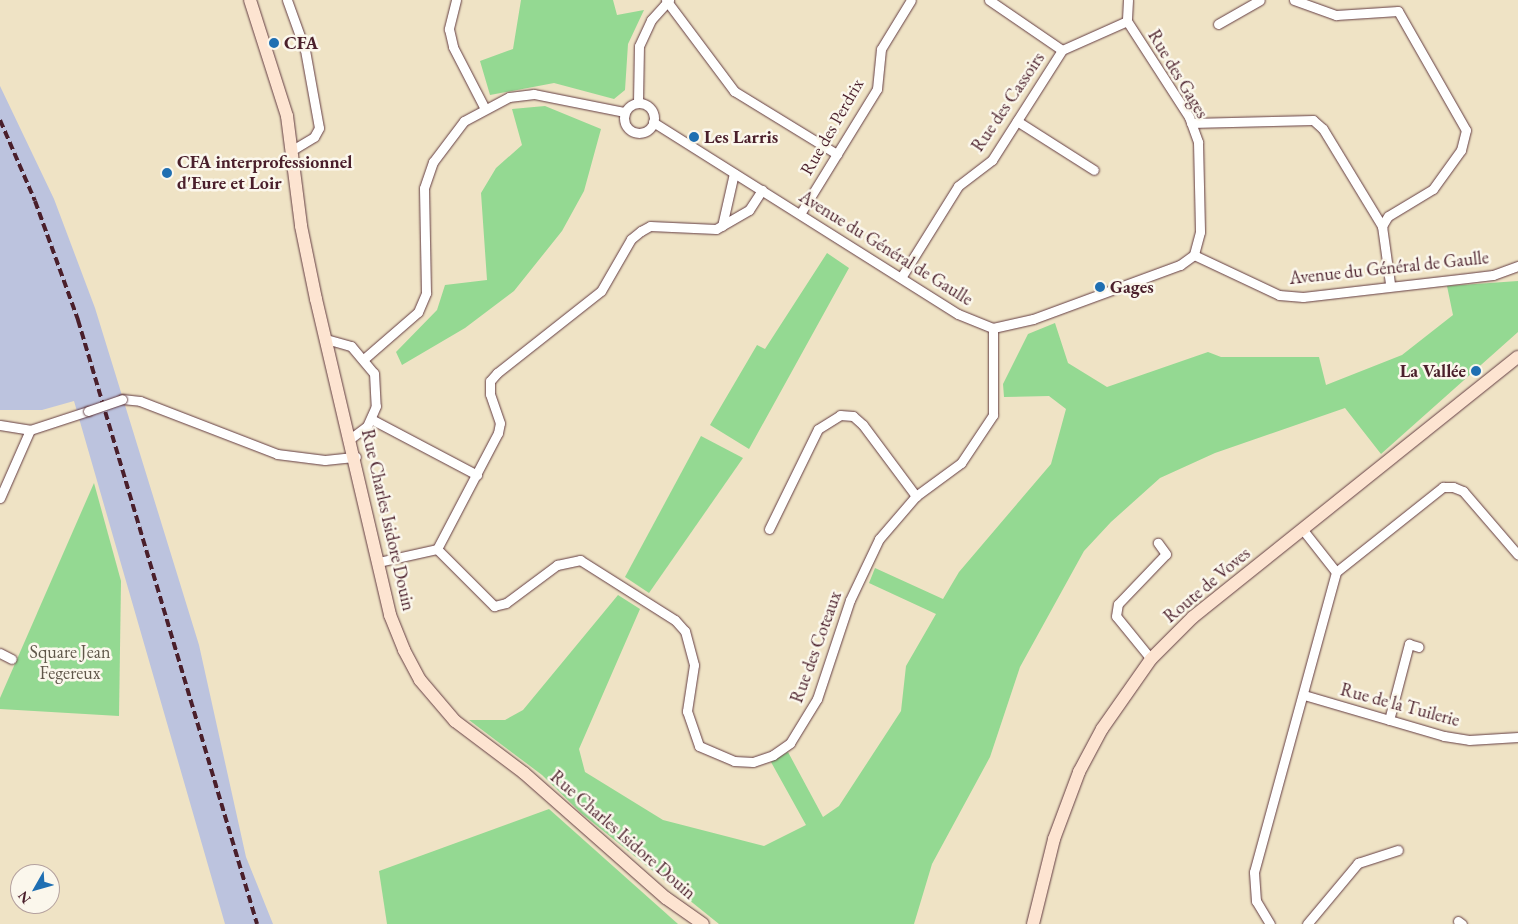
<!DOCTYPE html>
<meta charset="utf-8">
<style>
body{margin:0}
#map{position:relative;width:1518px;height:924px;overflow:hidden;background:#efe3c5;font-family:"EB Garamond",serif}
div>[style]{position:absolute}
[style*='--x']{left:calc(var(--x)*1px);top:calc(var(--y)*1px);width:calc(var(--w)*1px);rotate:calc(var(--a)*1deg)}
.industrial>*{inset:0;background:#bcc3de}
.green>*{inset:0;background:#94d992}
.roads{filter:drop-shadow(0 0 1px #633c42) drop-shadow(0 0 1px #633c42)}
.street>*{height:9px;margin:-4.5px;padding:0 4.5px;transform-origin:4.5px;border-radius:4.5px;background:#fff}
.street>.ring{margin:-4.5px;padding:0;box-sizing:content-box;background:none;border:9px solid #fff;border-radius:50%}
.secondary>*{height:12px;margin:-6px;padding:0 6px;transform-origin:6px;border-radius:6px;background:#fde4d1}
.rail>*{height:4px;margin-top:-2px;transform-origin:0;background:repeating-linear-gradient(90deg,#4a1f2b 0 8px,transparent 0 12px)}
.bridges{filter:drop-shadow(0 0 1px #633c42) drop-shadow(0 0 1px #633c42)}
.street-bridge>*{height:9px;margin:-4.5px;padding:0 4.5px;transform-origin:4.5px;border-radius:4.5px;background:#fff}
.dots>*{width:14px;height:14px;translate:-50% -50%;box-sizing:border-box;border:2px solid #fbf7ec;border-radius:50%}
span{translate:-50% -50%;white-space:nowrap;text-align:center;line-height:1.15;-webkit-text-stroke:5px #fbf7ec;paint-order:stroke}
.poi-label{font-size:18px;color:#4a1f2b;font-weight:700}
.left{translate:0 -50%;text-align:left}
.right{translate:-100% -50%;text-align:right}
.street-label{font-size:18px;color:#4a1f2b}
.park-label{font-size:18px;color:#60574a}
.north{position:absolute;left:10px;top:864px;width:50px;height:50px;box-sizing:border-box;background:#fbf7ec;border:1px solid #b4a19f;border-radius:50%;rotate:232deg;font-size:14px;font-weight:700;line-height:20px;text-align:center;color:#4a1f2b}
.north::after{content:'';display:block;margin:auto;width:18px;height:22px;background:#1f6fb2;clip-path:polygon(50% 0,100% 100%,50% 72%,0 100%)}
</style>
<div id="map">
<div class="industrial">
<i style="clip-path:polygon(0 86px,54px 199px,95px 308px,199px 645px,246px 857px,273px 924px,225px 924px,74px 401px,42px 410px,0 410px)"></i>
</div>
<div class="green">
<i style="clip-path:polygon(521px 0,613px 0,617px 15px,644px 10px,628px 44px,625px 90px,614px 99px,554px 83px,490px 95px,480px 61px,513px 49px)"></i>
<i style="clip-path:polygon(545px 106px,601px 129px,584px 191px,562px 231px,514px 291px,465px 328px,402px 365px,396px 352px,437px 310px,445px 285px,487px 280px,481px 193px,496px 168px,522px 145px,512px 109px)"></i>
<i style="clip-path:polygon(827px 253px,849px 268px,749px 449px,710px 425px,757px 345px,765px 349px)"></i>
<i style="clip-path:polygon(1518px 281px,1518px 332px,1381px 454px,1345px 408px,1215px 453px,1160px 478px,1111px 522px,1084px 551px,1020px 667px,990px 757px,932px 864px,914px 924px,719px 924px,581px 813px,542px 775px,469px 720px,505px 720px,523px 710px,618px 595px,640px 609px,579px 749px,585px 772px,663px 820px,764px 846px,806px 825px,771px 762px,788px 752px,823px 817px,839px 806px,901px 711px,906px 666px,936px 614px,869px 583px,875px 568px,943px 599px,959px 572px,1051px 464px,1066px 409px,1049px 396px,1004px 397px,1003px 384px,1028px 334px,1055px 323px,1068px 363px,1107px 387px,1208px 352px,1221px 357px,1319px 357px,1326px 385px,1402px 355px,1453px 315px,1447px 286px)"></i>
<i style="clip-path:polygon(701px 436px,743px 458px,649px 593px,625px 577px)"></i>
<i style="clip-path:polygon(94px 483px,121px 581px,119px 716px,0 709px,0 698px)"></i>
<i style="clip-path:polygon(549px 809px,678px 924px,387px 924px,379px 871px)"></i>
</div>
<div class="roads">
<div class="street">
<i style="--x:287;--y:0;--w:53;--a:70.2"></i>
<i style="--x:305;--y:50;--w:79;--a:79.8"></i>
<i style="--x:319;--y:128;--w:10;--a:119"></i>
<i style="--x:314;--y:137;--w:27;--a:149"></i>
<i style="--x:456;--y:0;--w:30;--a:104"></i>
<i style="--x:449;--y:29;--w:18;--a:77"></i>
<i style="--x:453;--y:47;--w:68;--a:62.7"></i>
<i style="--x:666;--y:0;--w:114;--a:53.2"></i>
<i style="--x:734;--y:91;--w:121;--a:31.5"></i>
<i style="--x:989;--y:0;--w:88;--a:34.4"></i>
<i style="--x:1128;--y:0;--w:21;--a:93"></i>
<i style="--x:1127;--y:21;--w:114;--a:57.1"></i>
<i style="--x:1189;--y:117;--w:27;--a:70"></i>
<i style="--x:1198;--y:142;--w:90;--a:88.7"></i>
<i style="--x:1200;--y:232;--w:24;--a:105"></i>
<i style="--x:1294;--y:0;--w:45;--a:19.7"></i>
<i style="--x:1336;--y:15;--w:62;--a:-3.7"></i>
<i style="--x:1398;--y:11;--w:137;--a:60.3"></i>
<i style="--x:1466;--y:130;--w:21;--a:104"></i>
<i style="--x:1461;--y:150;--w:48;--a:125.7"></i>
<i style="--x:1433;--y:189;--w:52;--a:149"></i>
<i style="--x:1388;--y:216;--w:12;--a:121"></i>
<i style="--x:1382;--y:226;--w:59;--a:82.1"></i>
<i style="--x:1218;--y:24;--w:48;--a:-29.7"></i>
<i style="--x:638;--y:102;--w:56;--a:-89"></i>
<i style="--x:639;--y:46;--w:29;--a:-65"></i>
<i style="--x:651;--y:20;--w:27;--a:-48"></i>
<i class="ring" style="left:624px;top:103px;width:21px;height:21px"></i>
<i style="--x:1017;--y:121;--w:91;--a:32.5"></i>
<i style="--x:653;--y:122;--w:360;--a:32.2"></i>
<i style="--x:958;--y:314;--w:38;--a:22"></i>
<i style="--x:993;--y:328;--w:41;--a:-12.7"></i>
<i style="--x:1033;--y:319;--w:157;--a:-20.2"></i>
<i style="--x:1180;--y:265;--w:17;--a:-36"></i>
<i style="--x:1191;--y:123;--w:122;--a:-1.4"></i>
<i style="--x:1313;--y:120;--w:13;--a:42"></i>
<i style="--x:1323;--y:129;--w:114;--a:58.7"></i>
<i style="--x:800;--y:214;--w:147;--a:-58.4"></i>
<i style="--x:877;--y:89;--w:40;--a:-84.3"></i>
<i style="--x:881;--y:49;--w:57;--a:-58.5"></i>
<i style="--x:722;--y:226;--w:54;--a:-77.2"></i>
<i style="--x:1194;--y:255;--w:94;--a:25.2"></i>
<i style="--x:1279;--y:295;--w:24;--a:5"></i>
<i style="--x:1303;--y:297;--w:191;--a:-6.6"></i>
<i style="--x:1493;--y:275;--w:27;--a:-20"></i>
<i style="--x:902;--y:276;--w:106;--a:-58.1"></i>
<i style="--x:958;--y:186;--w:43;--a:-37.4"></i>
<i style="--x:992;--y:160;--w:130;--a:-57.5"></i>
<i style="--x:1062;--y:50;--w:71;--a:-24"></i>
<i style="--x:326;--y:339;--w:26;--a:16"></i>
<i style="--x:351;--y:346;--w:35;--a:50"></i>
<i style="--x:374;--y:373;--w:33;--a:87"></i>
<i style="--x:376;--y:406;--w:22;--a:114"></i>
<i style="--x:367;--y:426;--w:20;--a:143"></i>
<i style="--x:365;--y:358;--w:70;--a:-41"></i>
<i style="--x:418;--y:312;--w:21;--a:-67"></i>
<i style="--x:426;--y:293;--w:105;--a:-91.1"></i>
<i style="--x:424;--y:188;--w:28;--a:-71"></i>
<i style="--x:433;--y:162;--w:51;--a:-52.9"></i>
<i style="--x:464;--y:121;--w:51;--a:-28.1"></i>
<i style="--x:509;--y:97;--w:25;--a:-7"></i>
<i style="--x:534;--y:94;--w:92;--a:11.3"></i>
<i style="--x:122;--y:399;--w:18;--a:6"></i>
<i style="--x:140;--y:401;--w:147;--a:21.1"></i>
<i style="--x:277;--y:454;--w:48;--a:7.1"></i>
<i style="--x:325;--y:460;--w:31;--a:-6"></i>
<i style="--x:371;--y:419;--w:120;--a:27.8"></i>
<i style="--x:0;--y:425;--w:30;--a:9"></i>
<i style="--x:30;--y:430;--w:61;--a:-18.1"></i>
<i style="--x:0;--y:498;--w:74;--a:-66.2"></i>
<i style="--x:769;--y:529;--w:111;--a:-63.9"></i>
<i style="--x:818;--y:429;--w:26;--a:-32"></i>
<i style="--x:840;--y:415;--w:13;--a:4"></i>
<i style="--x:853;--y:416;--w:13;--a:42"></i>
<i style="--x:863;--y:425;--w:89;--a:53.3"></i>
<i style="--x:1303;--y:530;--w:53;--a:51.8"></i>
<i style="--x:1336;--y:572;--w:137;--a:-38.5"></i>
<i style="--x:1443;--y:487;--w:10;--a:0"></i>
<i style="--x:1453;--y:487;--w:11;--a:22"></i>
<i style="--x:1463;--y:491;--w:84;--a:49.3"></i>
<i style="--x:437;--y:549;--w:81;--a:45"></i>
<i style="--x:494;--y:606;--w:12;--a:-14"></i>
<i style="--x:506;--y:603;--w:64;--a:-36.7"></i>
<i style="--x:557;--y:565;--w:24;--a:-12"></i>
<i style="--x:580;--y:560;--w:112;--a:32.3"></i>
<i style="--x:675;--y:620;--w:15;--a:48"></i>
<i style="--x:685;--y:631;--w:35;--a:75"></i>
<i style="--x:694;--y:665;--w:47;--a:98.7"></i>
<i style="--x:687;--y:711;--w:37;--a:71"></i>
<i style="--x:699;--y:746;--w:38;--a:23"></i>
<i style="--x:734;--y:761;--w:19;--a:3"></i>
<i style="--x:753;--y:762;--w:21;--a:-19"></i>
<i style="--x:773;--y:755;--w:21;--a:-35"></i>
<i style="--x:790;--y:743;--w:52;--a:-58.5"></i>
<i style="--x:817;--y:699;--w:104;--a:-71.6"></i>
<i style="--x:850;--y:600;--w:68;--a:-64.6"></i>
<i style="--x:879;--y:539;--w:57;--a:-49.3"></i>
<i style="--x:916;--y:496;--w:56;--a:-36.3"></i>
<i style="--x:961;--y:463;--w:58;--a:-56.3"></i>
<i style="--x:993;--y:415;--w:87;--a:-90"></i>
<i style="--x:437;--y:549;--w:131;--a:-62.3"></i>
<i style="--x:498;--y:433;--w:10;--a:-79"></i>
<i style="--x:500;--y:423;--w:31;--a:-109"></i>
<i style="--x:490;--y:394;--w:13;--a:-90"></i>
<i style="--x:490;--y:381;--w:11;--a:-49"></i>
<i style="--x:497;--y:373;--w:132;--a:-38.3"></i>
<i style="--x:601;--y:291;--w:60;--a:-60"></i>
<i style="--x:631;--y:239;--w:13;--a:-39"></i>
<i style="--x:641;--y:231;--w:10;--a:-29"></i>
<i style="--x:650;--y:226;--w:66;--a:2.6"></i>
<i style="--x:716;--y:229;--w:38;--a:-30"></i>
<i style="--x:749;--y:210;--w:24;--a:-57"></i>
<i style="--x:379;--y:562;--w:59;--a:-12.6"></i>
<i style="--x:0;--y:653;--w:13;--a:27"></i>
<i style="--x:1151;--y:659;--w:55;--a:-129.1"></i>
<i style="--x:1116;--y:616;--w:12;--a:-81"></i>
<i style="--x:1118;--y:604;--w:69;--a:-46.2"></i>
<i style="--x:1166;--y:554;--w:14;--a:-126"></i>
<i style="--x:1304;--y:695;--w:146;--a:16.3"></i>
<i style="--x:1444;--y:736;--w:25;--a:9"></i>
<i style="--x:1469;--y:740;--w:49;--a:-3.5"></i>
<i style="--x:1389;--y:720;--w:79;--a:-75.3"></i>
<i style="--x:1409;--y:644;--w:10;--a:17"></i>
<i style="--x:1458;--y:921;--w:5;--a:37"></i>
<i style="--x:1270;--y:924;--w:27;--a:-121"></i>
<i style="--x:1256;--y:901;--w:29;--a:-94"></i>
<i style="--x:1254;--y:872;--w:311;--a:-74.7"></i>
<i style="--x:1307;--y:924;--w:80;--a:-50.1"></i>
<i style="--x:1358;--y:863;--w:42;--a:-18"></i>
</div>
<div class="secondary">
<i style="--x:250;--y:0;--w:122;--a:72.3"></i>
<i style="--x:287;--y:116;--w:111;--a:82.7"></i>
<i style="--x:301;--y:226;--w:75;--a:78.4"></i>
<i style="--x:316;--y:299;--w:325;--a:76.8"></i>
<i style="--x:390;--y:615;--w:38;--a:68"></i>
<i style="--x:404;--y:650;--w:34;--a:62"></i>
<i style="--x:420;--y:680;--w:54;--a:49.5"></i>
<i style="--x:455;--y:721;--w:86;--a:37"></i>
<i style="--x:524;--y:773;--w:189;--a:41.4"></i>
<i style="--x:666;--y:898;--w:45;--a:35.1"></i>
<i style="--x:1033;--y:924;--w:88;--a:-76.1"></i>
<i style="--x:1054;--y:839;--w:72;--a:-69.5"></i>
<i style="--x:1079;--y:772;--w:49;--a:-61.9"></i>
<i style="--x:1102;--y:729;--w:85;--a:-55"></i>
<i style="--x:1151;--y:659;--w:59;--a:-45"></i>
<i style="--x:1193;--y:617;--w:416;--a:-38.7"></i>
</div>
</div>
<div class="rail">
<i style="--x:0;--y:120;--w:88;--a:66.6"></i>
<i style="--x:35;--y:201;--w:127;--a:70.1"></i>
<i style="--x:78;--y:320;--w:630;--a:73.49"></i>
</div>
<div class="bridges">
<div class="street-bridge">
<i style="--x:88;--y:411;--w:36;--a:-19"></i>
</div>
</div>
<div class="dots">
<i style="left:274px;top:43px;background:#1f6fb2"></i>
<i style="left:694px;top:137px;background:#1f6fb2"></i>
<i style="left:167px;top:173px;background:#1f6fb2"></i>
<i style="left:1100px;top:287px;background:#1f6fb2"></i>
<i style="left:1476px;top:371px;background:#1f6fb2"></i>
</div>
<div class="poi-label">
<span class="left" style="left:284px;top:43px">CFA</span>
<span class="left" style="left:704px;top:137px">Les Larris</span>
<span class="left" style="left:177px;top:173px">CFA interprofessionnel<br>d'Eure et Loir</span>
<span class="left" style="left:1110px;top:287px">Gages</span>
<span class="right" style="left:1466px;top:371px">La Vallée</span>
</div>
<div class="street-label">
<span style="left:1178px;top:74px;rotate:59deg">Rue des Gages</span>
<span style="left:1008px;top:102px;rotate:-56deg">Rue des Cassoirs</span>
<span style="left:832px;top:127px;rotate:-60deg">Rue des Perdrix</span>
<span style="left:886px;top:248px;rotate:32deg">Avenue du Général de Gaulle</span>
<span style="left:1389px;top:268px;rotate:-6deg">Avenue du Général de Gaulle</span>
<span style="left:388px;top:520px;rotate:77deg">Rue Charles Isidore Douin</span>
<span style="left:1207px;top:585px;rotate:-40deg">Route de Voves</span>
<span style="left:816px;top:647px;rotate:-70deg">Rue des Coteaux</span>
<span style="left:1400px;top:705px;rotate:15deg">Rue de la Tuilerie</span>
<span style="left:623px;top:835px;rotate:41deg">Rue Charles Isidore Douin</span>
</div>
<div class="park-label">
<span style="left:70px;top:663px">Square Jean<br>Fegereux</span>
</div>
<div class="north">N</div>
</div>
